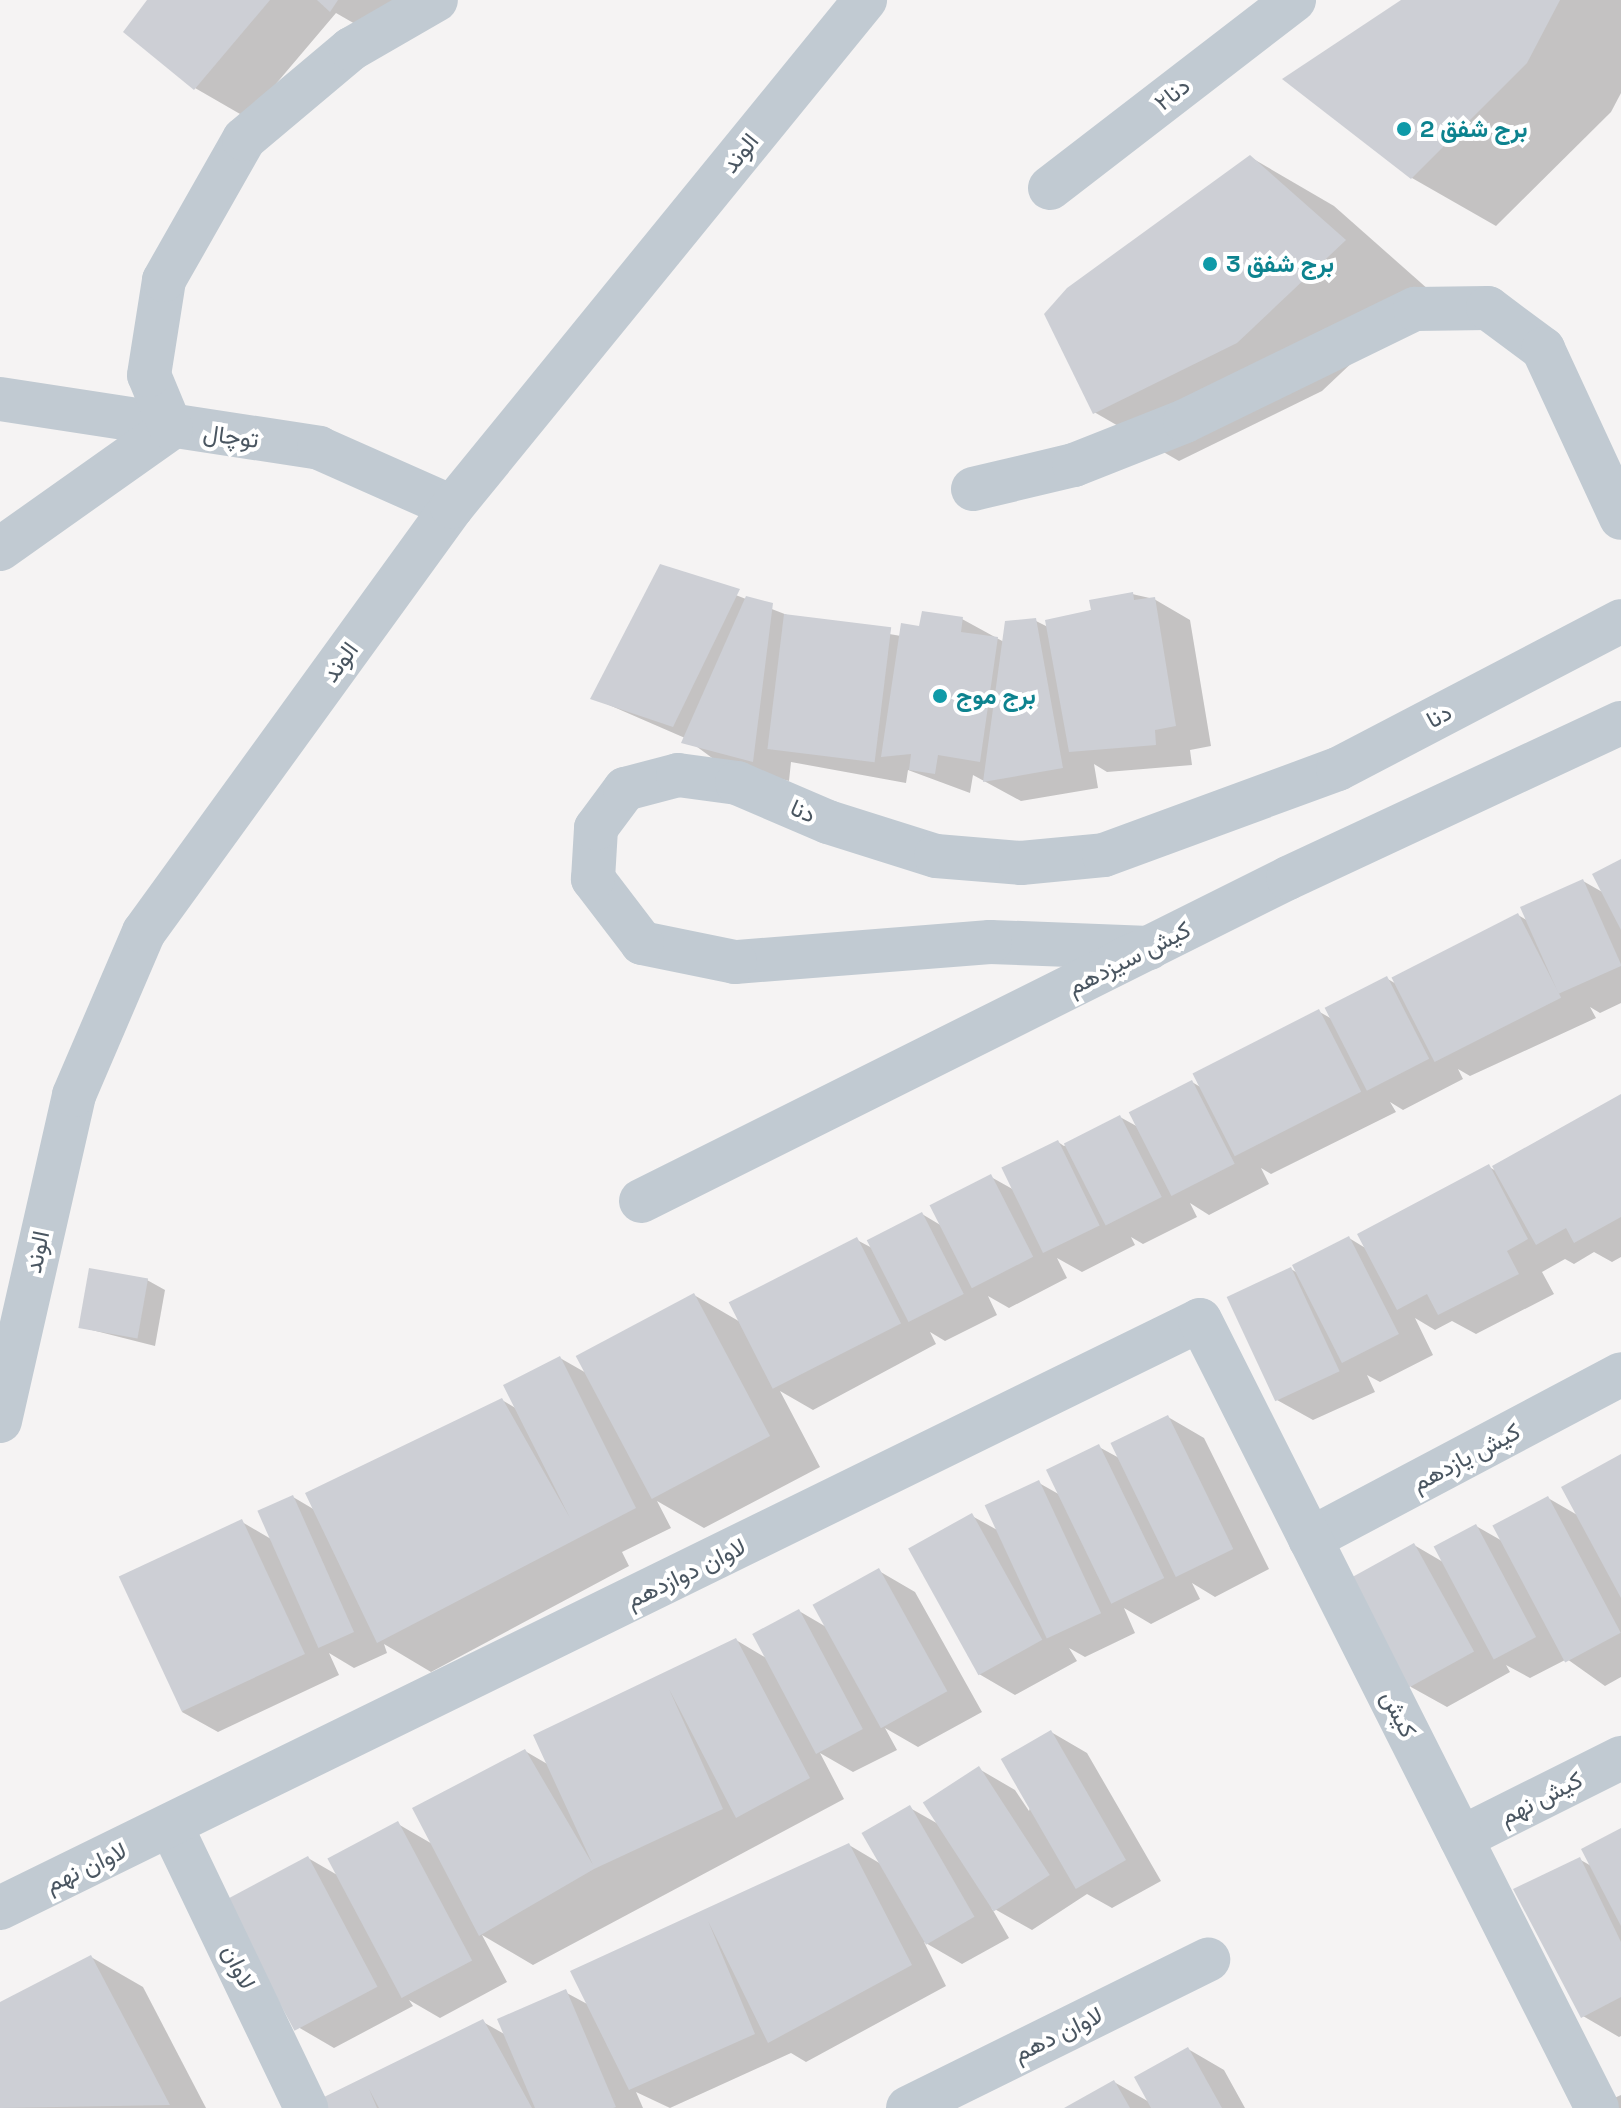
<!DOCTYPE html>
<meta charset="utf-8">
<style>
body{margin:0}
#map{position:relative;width:1621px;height:2108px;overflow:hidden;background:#f5f3f3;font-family:"Space Grotesk",Vazirmatn,sans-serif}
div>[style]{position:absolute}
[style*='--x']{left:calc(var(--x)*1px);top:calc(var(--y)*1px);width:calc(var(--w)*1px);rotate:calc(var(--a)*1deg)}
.shadow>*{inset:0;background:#0003}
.building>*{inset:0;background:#cdcfd5;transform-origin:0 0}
.street>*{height:44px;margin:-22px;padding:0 22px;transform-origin:22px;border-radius:22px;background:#c1cad2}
.dots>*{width:22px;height:22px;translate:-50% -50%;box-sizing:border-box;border:4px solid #fff;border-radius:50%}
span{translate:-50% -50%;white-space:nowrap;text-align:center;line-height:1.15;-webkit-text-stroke:8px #fff;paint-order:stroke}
.street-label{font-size:24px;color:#4a5661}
.culture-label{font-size:24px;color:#0d838f;font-weight:700}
.left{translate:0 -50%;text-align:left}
</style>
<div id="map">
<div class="shadow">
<i style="clip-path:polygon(150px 0,410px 0,383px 40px,336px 13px,247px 118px,195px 88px,126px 31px)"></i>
<i style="clip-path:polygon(1405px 0,1621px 0,1621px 93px,1611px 112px,1496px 226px,1412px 178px)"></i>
<i style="clip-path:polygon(1250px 157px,1334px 206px,1429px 290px,1322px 391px,1179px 461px,1094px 412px)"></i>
<i style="clip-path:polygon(661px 566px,795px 618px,901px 636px,962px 619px,1004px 642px,1036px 621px,1048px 627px,1132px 594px,1154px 599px,1190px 620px,1211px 746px,1190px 750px,1192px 765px,1107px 772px,1094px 764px,1098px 788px,1021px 801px,973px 775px,970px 793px,908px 770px,906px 783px,791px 762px,789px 781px,719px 763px,685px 738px,593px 698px)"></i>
<i style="clip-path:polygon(1621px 861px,1621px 1003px,1600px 1013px,1590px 1007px,1596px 1018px,1470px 1076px,1458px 1069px,1463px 1079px,1403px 1110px,1390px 1102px,1396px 1112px,1271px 1174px,1261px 1168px,1269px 1184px,1209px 1215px,1190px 1203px,1197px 1217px,1143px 1244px,1131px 1237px,1135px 1245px,1082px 1272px,1057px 1258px,1067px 1278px,1009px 1308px,988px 1296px,997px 1315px,945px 1341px,930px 1332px,936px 1344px,813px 1410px,780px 1391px,820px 1467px,704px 1528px,657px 1501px,671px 1528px,622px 1552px,629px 1566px,431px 1672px,384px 1644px,387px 1653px,354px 1668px,329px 1653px,339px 1675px,218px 1732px,182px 1712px,242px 1522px,271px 1539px,293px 1497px,315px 1510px,502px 1400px,517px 1409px,560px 1358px,588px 1374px,694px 1295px,742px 1323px,857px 1240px,874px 1249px,922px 1214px,942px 1226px,991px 1177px,1016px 1191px,1058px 1142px,1064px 1146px,1120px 1117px,1140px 1128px,1192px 1082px,1202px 1088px,1318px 1011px,1332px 1019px,1386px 978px,1398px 985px,1518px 915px,1528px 921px,1583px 881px,1604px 893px)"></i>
<i style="clip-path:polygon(1621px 1097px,1621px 1257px,1612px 1262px,1594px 1252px,1574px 1264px,1565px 1259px,1542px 1272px,1554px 1294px,1476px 1334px,1452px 1321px,1435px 1330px,1415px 1318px,1433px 1355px,1380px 1382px,1367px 1375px,1375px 1392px,1313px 1420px,1277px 1400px,1291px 1269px,1299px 1274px,1349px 1238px,1367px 1249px,1489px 1167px,1498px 1172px)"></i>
<i style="clip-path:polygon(147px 1280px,165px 1290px,155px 1346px,80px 1327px)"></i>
<i style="clip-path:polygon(1168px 1417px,1204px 1438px,1269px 1569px,1215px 1597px,1192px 1583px,1200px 1599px,1151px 1624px,1124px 1608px,1135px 1633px,1085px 1657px,1069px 1648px,1077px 1661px,1015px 1695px,979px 1674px,972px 1516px,999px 1531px,1039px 1483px,1062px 1496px,1099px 1447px,1121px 1459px)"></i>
<i style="clip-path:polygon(1621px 1457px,1621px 1677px,1605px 1686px,1567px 1659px,1530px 1678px,1506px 1665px,1510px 1672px,1447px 1707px,1411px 1687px,1414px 1545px,1443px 1562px,1476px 1526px,1504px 1542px,1548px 1498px,1579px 1516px)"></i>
<i style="clip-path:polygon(879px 1571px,915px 1592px,982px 1712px,918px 1747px,885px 1728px,897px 1750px,853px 1772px,820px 1753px,844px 1799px,533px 1965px,482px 1935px,507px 1982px,440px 2018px,409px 2000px,413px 2006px,334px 2048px,298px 2027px,308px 1858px,339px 1876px,398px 1824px,434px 1845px,525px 1751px,549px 1765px,736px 1640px,768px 1659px,799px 1611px,828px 1628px)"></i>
<i style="clip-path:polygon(1051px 1732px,1087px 1753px,1161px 1881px,1112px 1908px,1087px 1894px,1032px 1930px,991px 1907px,1009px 1938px,962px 1964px,924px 1942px,946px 1986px,806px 2062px,791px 2053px,670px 2108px,636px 2092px,643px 2108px,329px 2108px,483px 2022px,506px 2035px,565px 1992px,589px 2005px,572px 1972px,849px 1845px,881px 1864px,910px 1808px,940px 1825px,979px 1769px,1015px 1790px,1029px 1811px)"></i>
<i style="clip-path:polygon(1621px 1830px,1621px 2036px,1619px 2037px,1583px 2016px,1579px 1859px,1593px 1867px)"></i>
<i style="clip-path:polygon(91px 1957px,143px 1987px,206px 2108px,0 2108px,0 2005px)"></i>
<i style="clip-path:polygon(1188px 2049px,1224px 2070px,1245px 2108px,1068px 2108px,1114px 2082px,1151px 2103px)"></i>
<i style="clip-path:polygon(1621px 2095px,1621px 2108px,1616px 2108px,1612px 2099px)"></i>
</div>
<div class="building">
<i style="clip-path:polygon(147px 0,270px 0,194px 90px,123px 32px)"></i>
<i style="clip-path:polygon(317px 0,338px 0,330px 12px)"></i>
<i style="clip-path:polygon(1401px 0,1560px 0,1527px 63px,1411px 179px,1282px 79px)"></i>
<i style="clip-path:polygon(1250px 155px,1346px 240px,1237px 343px,1093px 414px,1044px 314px,1067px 288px)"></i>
<i style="clip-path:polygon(660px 564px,740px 589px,673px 727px,590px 699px)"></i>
<i style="clip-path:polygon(1133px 592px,1134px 600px,1155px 597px,1176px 726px,1155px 730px,1156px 745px,1069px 752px,1045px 620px,1091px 610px,1089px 600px)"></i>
<i style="clip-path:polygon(746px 596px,773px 603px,753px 762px,681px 743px)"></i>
<i style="clip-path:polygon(922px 611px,963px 617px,961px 632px,998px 637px,980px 762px,938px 755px,935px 774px,909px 770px,911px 754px,881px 757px,901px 623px,919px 626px)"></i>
<i style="left:784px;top:614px;width:108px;height:136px;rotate:7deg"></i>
<i style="clip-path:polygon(1036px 618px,1063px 768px,983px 782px,1005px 621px)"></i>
<i style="clip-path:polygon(1621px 859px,1621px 930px,1592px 874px)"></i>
<i style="left:1583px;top:879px;width:95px;height:69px;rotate:66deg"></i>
<i style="left:1518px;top:913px;width:95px;height:142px;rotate:63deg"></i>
<i style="left:1387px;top:976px;width:93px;height:70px;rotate:63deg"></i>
<i style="left:1319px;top:1009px;width:93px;height:142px;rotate:63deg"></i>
<i style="left:1192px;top:1080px;width:94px;height:71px;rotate:63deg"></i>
<i style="clip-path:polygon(1621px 1094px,1621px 1217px,1574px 1243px,1566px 1228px,1536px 1245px,1492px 1166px)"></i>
<i style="left:1120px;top:1115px;width:92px;height:63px;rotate:63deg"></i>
<i style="left:1058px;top:1140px;width:95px;height:63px;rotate:64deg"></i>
<i style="clip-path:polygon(1489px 1164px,1528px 1239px,1507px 1251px,1519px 1274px,1438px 1315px,1427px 1294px,1397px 1310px,1357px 1234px)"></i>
<i style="left:991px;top:1174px;width:93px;height:69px;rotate:63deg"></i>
<i style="left:922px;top:1212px;width:92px;height:62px;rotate:63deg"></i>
<i style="left:1349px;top:1236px;width:110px;height:64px;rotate:63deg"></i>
<i style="left:857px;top:1237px;width:97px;height:144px;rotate:63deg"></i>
<i style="left:1291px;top:1267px;width:115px;height:71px;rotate:65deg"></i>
<i style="left:89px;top:1268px;width:60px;height:61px;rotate:10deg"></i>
<i style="left:694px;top:1293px;width:162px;height:134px;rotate:62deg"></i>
<i style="clip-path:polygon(560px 1356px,636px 1508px,377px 1643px,305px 1493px,502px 1398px,570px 1518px,503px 1385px)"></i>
<i style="left:1168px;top:1415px;width:149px;height:64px;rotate:64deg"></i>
<i style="left:1099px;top:1444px;width:149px;height:59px;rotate:64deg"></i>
<i style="clip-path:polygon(1621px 1454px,1621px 1598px,1561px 1487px)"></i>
<i style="left:1039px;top:1480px;width:147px;height:60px;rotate:65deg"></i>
<i style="left:293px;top:1495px;width:150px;height:39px;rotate:66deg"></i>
<i style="left:1548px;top:1496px;width:155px;height:63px;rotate:62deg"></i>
<i style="left:972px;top:1513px;width:145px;height:73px;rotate:61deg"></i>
<i style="left:242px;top:1519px;width:149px;height:136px;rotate:65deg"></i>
<i style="left:1476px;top:1524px;width:128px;height:48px;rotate:62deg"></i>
<i style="left:1414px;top:1543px;width:124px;height:75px;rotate:61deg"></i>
<i style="left:879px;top:1568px;width:141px;height:76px;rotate:61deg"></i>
<i style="left:799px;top:1609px;width:136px;height:53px;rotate:62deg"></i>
<i style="clip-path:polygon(736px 1638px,810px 1778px,736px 1818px,669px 1689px,723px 1809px,594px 1869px,479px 1936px,412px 1808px,525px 1749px,593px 1865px,533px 1735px)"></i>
<i style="left:1051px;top:1730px;width:150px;height:58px;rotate:60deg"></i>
<i style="left:979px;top:1766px;width:130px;height:67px;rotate:57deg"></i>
<i style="left:910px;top:1805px;width:129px;height:56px;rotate:60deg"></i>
<i style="left:398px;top:1821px;width:158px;height:80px;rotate:62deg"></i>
<i style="clip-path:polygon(1621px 1828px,1621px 1926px,1581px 1849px)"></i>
<i style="clip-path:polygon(849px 1843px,912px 1965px,768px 2043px,708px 1921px,755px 2034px,629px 2090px,570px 1971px)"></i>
<i style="left:308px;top:1856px;width:148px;height:94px;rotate:62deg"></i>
<i style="clip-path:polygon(1580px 1857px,1621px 1942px,1621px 1997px,1581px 2018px,1513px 1889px)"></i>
<i style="clip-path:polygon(91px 1955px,170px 2105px,0 2108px,0 2002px)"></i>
<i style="clip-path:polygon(566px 1989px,616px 2107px,613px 2108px,535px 2108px,497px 2019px)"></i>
<i style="clip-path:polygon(483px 2019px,532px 2108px,379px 2108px,369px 2089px,377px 2108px,327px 2108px,322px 2098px)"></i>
<i style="clip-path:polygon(1188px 2047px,1222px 2108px,1151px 2108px,1134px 2077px)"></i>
<i style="clip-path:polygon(1114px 2080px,1130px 2108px,1064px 2108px)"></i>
</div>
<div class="street">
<i style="--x:1050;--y:188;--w:308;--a:-37.6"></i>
<i style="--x:0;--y:399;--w:323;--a:8.7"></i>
<i style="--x:319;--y:448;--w:145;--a:23.9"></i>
<i style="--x:973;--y:489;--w:104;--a:-13.4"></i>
<i style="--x:1074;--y:465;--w:119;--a:-21.6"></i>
<i style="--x:1185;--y:421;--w:256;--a:-26"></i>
<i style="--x:1415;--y:309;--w:73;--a:-0.8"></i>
<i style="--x:1488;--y:308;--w:69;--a:36.7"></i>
<i style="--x:1543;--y:349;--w:186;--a:65.2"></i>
<i style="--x:0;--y:549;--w:209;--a:-35.3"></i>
<i style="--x:171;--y:428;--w:57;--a:-112.5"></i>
<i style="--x:149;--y:375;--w:96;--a:-81"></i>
<i style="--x:164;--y:280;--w:162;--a:-60.4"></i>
<i style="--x:244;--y:139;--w:140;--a:-40.1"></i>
<i style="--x:351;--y:49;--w:98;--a:-30"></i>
<i style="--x:1149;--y:948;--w:159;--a:-177.8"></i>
<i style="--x:990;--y:942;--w:256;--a:175.5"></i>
<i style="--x:735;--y:962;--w:95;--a:-168.5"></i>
<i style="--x:642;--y:943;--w:81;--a:-127.4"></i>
<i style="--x:593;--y:879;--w:51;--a:-86.6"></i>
<i style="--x:596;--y:828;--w:49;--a:-53.4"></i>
<i style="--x:625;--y:789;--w:55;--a:-14.8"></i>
<i style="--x:678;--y:775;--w:60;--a:7.7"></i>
<i style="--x:737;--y:783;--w:99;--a:23.2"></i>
<i style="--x:828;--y:822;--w:113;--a:17.5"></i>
<i style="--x:936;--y:856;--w:85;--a:4.7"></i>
<i style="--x:1021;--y:863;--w:83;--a:-5.5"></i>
<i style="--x:1104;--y:855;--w:249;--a:-20.2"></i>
<i style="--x:1338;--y:769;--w:319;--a:-27.6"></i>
<i style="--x:641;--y:1201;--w:723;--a:-26.53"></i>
<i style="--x:1288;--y:878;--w:367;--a:-25"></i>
<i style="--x:0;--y:1421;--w:334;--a:-77.2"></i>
<i style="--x:74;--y:1095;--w:177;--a:-66.8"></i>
<i style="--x:144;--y:932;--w:525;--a:-54.07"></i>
<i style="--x:452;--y:507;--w:654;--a:-50.83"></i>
<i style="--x:1310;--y:1539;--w:352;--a:-27.9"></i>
<i style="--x:171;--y:1826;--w:313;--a:64.4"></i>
<i style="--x:1461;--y:1838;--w:179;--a:-26.6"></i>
<i style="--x:0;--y:1908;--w:1336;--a:-26.1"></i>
<i style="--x:1200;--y:1320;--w:882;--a:63.26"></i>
<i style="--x:908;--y:2108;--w:335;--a:-26.3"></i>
</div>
<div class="dots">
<i style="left:1404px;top:129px;background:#0f9aa8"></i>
<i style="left:1210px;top:264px;background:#0f9aa8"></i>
<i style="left:940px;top:696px;background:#0f9aa8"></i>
</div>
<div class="street-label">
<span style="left:1172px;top:94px;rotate:-38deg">دنا۲</span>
<span style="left:740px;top:153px;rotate:-51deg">الوند</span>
<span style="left:231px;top:436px;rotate:8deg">توچال</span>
<span style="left:340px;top:662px;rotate:-54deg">الوند</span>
<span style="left:1439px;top:716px;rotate:-28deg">دنا</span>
<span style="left:803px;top:811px;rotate:24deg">دنا</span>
<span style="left:1129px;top:958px;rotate:-27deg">کیش سیزدهم</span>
<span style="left:37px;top:1252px;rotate:-78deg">الوند</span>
<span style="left:1466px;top:1457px;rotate:-28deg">کیش یازدهم</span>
<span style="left:686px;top:1573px;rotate:-26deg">لاوان دوازدهم</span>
<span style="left:1399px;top:1714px;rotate:63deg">کیش</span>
<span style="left:1541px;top:1798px;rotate:-27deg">کیش نهم</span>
<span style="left:86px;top:1867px;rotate:-25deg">لاوان نهم</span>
<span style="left:239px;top:1967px;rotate:64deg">لاوان</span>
<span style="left:1058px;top:2034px;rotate:-26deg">لاوان دهم</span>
</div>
<div class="culture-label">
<span class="left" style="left:1420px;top:129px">برج شفق 2</span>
<span class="left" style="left:1226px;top:264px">برج شفق 3</span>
<span class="left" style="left:956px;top:696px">برج موج</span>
</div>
</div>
